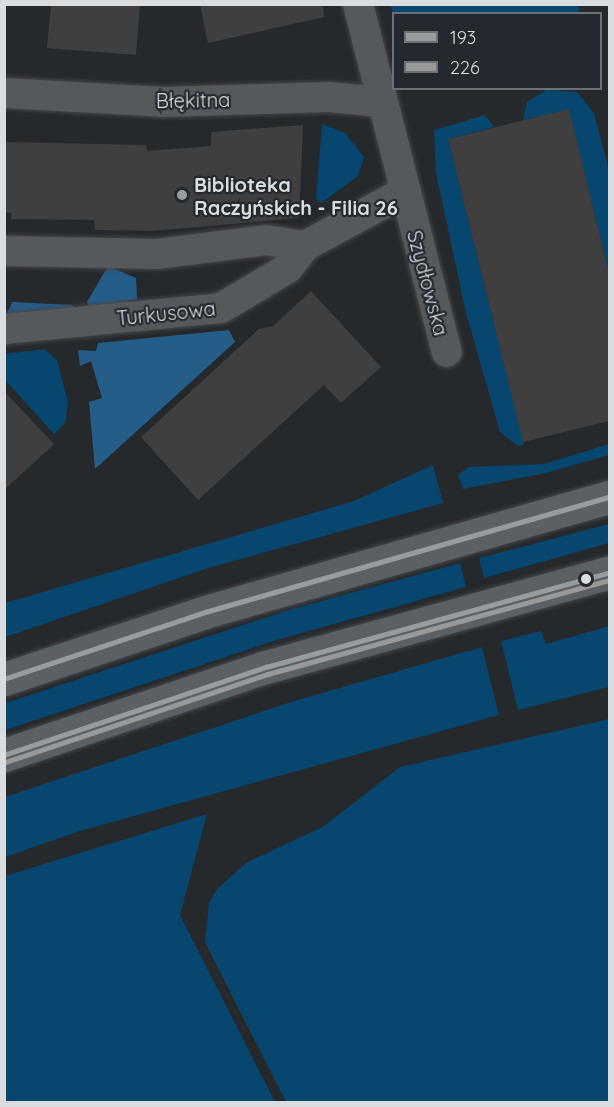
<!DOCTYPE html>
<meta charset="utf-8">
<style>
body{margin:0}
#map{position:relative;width:614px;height:1107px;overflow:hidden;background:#26292c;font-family:Quicksand,sans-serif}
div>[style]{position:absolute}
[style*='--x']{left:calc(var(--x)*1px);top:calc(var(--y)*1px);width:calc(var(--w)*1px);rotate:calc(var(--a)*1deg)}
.green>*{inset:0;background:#06466f}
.forest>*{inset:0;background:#255d89}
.building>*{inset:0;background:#3e3f3e}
.roads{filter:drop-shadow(0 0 2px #444649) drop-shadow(0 0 2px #444649)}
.street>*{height:30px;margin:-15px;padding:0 15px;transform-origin:15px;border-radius:15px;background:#56595b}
.secondary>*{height:33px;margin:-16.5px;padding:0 16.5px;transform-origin:16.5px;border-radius:16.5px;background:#5b6065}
.bus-1>*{height:4.5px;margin:-2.25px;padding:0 2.25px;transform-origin:2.25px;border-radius:2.25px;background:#989c9f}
.bus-2>*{height:4.5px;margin:-2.25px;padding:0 2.25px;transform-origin:2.25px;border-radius:2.25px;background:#999}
.dots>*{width:16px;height:16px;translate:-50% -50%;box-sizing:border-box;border:3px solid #23292f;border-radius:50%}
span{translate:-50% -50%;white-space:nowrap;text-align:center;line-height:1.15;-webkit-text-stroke:4.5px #23292f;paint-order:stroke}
.street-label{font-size:20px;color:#d9dde0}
.poi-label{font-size:20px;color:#d9dde0;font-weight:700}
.left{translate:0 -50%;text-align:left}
.frame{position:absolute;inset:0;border:6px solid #d9dde0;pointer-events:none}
.legend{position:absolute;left:392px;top:12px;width:210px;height:78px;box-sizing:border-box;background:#23292f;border:2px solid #6c7176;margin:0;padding:8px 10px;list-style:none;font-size:18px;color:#d9dde0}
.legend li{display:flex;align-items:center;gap:12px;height:30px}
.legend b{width:30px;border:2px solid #6c7176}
</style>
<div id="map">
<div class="green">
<i style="clip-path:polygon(577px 4px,580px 13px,393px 16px,391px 5px)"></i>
<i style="clip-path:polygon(546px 90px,577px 92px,594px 113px,609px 170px,609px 273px,569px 110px,523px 120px,527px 102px)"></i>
<i style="clip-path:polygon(485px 115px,494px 127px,448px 139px,524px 445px,518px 446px,500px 432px,466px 313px,436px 173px,434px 130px)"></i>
<i style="clip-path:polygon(322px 124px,345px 133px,364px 157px,358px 176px,321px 203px,316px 200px)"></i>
<i style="clip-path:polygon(44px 349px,57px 360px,68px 402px,65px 423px,54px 434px,5px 380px,5px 354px)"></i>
<i style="clip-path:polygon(609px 444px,609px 455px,546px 473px,463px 489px,458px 475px,469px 467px,544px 464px)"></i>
<i style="clip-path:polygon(433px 465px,443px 503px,208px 568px,5px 637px,5px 603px,354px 501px)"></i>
<i style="clip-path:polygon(609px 524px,609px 543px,484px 578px,479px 558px)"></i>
<i style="clip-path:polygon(460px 563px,466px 587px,277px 640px,5px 730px,5px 703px,292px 609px)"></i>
<i style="clip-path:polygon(609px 626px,609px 687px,518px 710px,501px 641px,541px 631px,546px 644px)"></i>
<i style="clip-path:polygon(482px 647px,499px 715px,80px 831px,5px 857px,5px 797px,291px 702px)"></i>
<i style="clip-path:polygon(609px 719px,609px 1102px,286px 1102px,205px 942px,209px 903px,217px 889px,246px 863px,324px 826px,400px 767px)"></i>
<i style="clip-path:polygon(207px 814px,180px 915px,275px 1102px,5px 1102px,5px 876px)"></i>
</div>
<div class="forest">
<i style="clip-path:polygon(108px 266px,136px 278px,137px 299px,91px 312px,87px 302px)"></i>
<i style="clip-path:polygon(12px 302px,73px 305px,77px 312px,5px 319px)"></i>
<i style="clip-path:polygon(229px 330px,235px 342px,95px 469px,89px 402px,102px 398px,91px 361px,80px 366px,78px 350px,96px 351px,98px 343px)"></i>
</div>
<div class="building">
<i style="clip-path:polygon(51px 4px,140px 4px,136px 55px,47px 48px)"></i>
<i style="clip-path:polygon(200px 4px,323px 4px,324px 17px,208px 43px)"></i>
<i style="clip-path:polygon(569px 109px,609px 273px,609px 421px,523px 442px,448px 139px)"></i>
<i style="clip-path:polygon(303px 125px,299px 218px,153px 231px,95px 230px,94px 220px,11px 219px,12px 213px,4px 212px,4px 142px,146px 145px,147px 151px,211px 146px,211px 132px)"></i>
<i style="clip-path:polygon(311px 291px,381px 367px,341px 403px,324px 385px,198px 500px,141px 437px,259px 329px,273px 326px)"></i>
<i style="clip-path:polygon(4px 391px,54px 444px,4px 490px)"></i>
</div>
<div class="roads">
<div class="street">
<i style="--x:358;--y:4;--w:359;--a:75.7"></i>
<i style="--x:4;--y:93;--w:159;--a:3.2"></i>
<i style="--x:163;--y:102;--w:165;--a:-1.7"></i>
<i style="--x:328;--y:97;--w:54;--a:5.3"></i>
<i style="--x:4;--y:251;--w:153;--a:1.1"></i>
<i style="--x:157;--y:254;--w:110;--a:-7.3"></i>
<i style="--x:266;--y:240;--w:39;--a:9"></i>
<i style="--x:4;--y:329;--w:218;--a:-5.5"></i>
<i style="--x:221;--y:308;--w:78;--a:-30.8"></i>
<i style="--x:288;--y:268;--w:28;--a:-52"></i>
<i style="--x:305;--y:246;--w:113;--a:-28.6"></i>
</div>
<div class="secondary">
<i style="--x:4;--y:679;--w:212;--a:-18.4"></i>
<i style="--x:205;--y:612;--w:421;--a:-15.9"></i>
<i style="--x:4;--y:755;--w:276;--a:-18.6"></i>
<i style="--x:266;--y:667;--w:357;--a:-15.4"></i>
</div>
</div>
<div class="bus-1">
<i style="--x:4;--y:679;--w:212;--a:-18.4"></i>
<i style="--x:205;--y:612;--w:421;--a:-15.9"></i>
<i style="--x:4;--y:755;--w:276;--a:-18.6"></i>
<i style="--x:266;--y:667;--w:357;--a:-15.4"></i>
</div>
<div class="bus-2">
<i style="--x:6;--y:762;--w:276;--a:-18.6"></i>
<i style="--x:268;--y:674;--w:355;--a:-15.4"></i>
</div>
<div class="dots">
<i style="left:182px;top:195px;background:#9a9ea1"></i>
<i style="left:586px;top:579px;background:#d9dde0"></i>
</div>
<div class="street-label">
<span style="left:193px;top:100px;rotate:-1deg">Błękitna</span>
<span style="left:428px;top:283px;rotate:75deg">Szydłowska</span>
<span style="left:166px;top:313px;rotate:-6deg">Turkusowa</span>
</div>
<div class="poi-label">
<span class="left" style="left:194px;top:196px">Biblioteka<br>Raczyńskich - Filia 26</span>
</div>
<div class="frame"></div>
<ul class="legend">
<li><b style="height:8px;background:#989c9f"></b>193</li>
<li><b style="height:8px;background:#999"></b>226</li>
</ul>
</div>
